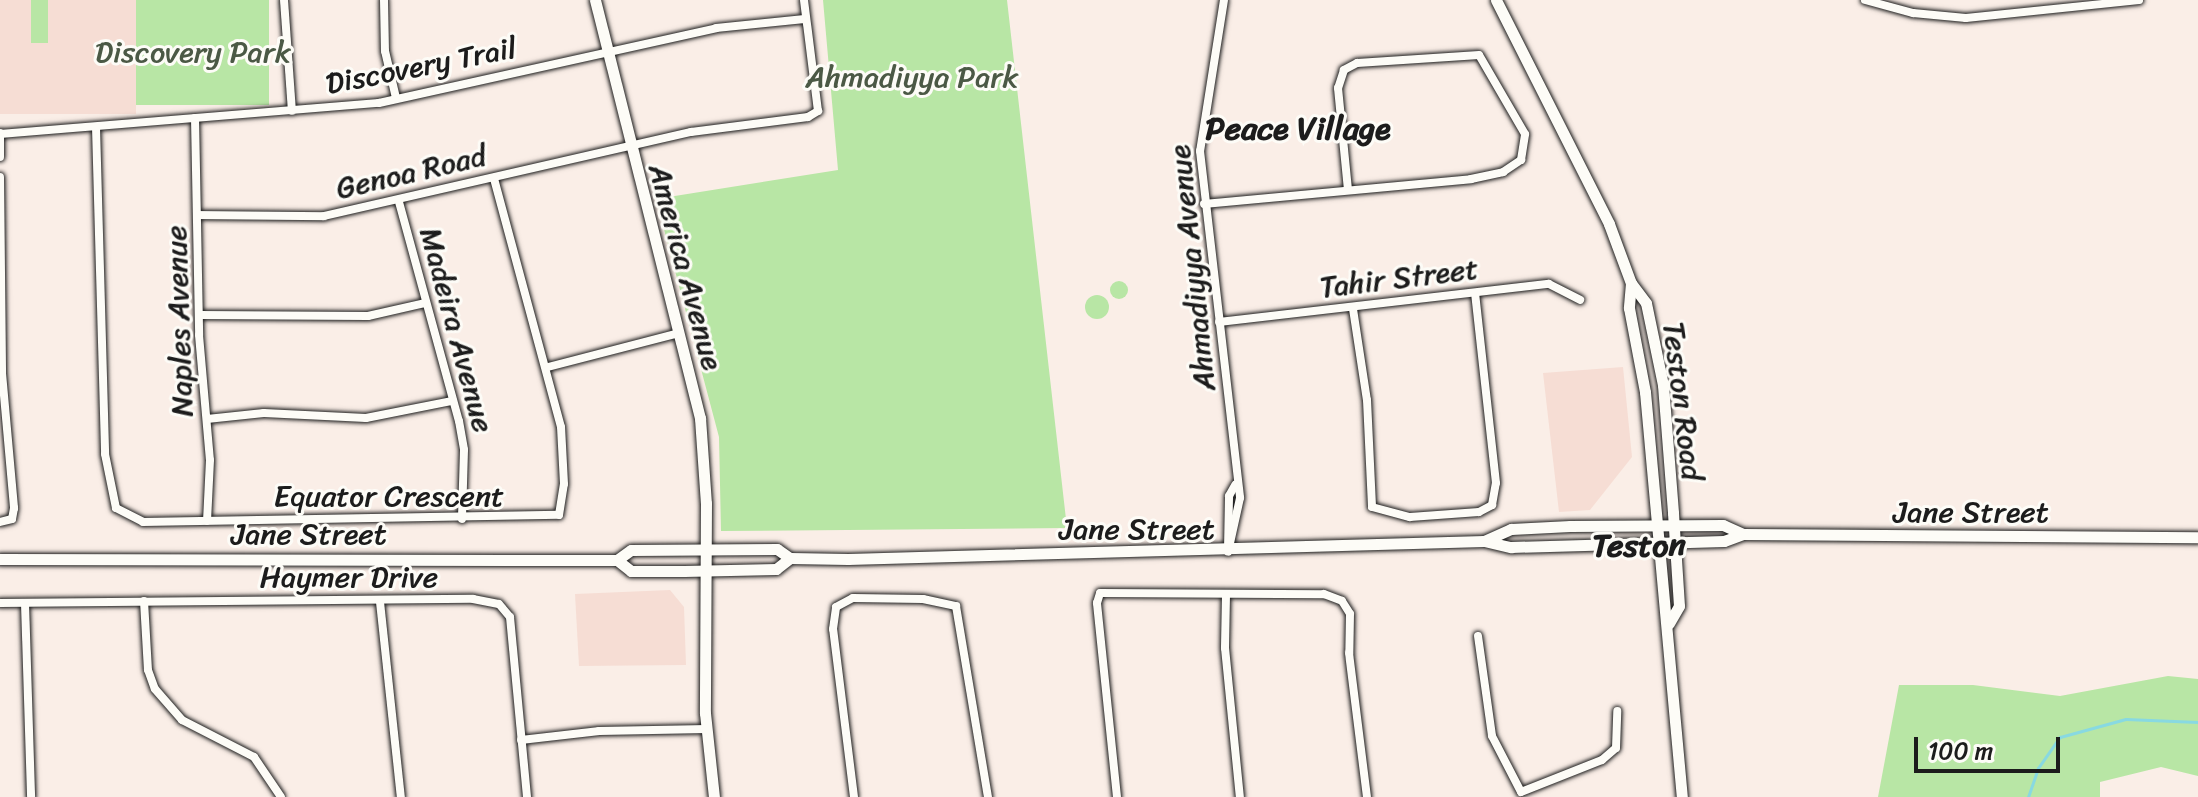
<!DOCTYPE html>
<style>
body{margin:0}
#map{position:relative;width:2198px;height:797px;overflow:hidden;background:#faeee7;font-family:Sriracha,sans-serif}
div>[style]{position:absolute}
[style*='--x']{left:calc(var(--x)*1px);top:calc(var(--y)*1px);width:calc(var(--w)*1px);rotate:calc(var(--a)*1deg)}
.built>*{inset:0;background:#f6ddd4;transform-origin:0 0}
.green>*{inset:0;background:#b8e6a5;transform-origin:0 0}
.round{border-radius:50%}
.stream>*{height:3px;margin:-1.5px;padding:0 1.5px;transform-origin:1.5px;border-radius:1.5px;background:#88d9e1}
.roads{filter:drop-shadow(0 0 2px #1c1c1c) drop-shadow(0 0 2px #1c1c1c)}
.street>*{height:8px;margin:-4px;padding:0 4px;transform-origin:4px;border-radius:4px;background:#fdfcf7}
.secondary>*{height:11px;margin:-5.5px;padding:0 5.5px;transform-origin:5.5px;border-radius:5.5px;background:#fdfcf7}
span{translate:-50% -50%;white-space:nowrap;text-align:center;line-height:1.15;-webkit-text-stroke:6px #fdfcf7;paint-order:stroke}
.park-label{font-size:30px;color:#4b5945}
.street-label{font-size:30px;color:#1c1c1c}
.neighbourhood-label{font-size:32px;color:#1c1c1c;font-weight:700}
.scale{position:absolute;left:1914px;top:737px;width:146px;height:36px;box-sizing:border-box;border:4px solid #1c1c1c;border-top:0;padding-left:10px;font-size:24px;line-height:28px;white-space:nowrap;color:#1c1c1c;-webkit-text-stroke:6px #fdfcf7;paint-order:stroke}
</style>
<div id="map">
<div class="built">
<i style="left:0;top:0;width:136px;height:114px"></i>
<i style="clip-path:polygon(1623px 367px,1632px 457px,1590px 510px,1559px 512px,1543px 373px)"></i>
<i style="clip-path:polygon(670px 590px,684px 607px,686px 665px,579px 666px,575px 594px)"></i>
</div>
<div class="green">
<i style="left:31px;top:0;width:17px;height:43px"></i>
<i style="left:136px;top:0;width:133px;height:105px"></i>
<i style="clip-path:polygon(823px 0,1007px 0,1067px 528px,721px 531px,719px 437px,656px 199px,838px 170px)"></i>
<i class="round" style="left:1110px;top:281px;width:18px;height:18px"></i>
<i class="round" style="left:1085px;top:295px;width:24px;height:24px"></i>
<i style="clip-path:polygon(2168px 676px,2198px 679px,2198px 776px,2161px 767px,2100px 782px,2100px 797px,1878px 797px,1899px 685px,1973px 685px,2060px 696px)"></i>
</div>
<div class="stream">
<i style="--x:2028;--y:797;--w:31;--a:-71"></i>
<i style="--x:2038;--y:768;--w:38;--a:-55"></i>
<i style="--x:2060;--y:737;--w:68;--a:-15.3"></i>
<i style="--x:2126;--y:719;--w:72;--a:2.4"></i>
</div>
<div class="roads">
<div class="street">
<i style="--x:284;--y:0;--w:111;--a:85.9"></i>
<i style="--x:384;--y:0;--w:51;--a:88.9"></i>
<i style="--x:385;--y:51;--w:48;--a:76.8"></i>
<i style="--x:1224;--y:0;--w:153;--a:99"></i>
<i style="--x:1200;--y:151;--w:349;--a:83.4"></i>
<i style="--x:1240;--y:498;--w:55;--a:102.5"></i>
<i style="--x:1865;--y:0;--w:50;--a:15.2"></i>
<i style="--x:1913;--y:13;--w:53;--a:5.4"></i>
<i style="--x:1966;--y:18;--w:174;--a:-5.9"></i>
<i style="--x:195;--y:118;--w:217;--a:88.9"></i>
<i style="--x:199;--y:335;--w:125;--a:85"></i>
<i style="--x:210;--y:460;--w:61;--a:92.8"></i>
<i style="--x:96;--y:127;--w:327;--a:88.4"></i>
<i style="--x:105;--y:454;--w:55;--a:78.5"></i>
<i style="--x:116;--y:508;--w:30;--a:27"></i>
<i style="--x:143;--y:522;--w:416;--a:-1"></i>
<i style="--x:559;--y:515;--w:31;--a:-81"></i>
<i style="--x:564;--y:484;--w:57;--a:-93"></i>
<i style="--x:561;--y:427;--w:258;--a:-105.1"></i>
<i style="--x:0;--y:134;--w:380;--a:-4.7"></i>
<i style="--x:379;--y:103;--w:345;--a:-12.5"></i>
<i style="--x:716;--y:28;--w:89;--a:-5.8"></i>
<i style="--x:0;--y:157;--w:24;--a:-90"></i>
<i style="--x:0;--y:177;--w:196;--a:89.4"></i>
<i style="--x:2;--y:373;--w:136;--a:84.9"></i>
<i style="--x:14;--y:508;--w:11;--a:100"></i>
<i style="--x:12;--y:519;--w:12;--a:166"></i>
<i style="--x:399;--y:202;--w:227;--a:74.7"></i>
<i style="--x:459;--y:421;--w:29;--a:80"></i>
<i style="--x:464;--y:450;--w:69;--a:91.7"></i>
<i style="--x:1204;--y:204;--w:268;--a:-5.3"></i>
<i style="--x:1471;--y:179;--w:33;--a:-12"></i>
<i style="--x:1503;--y:172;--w:22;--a:-34"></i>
<i style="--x:1521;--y:160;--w:26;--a:-81"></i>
<i style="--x:1525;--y:134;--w:91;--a:-120.2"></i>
<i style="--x:1479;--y:55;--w:122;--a:176.2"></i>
<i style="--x:1357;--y:63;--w:15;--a:152"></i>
<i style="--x:1344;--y:70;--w:19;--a:108"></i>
<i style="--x:1338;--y:88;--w:102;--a:84.4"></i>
<i style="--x:198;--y:215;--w:126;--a:0.5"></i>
<i style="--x:324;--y:216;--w:376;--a:-12.9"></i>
<i style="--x:691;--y:132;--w:118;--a:-7.3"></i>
<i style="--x:808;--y:117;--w:12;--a:-31"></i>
<i style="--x:818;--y:111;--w:112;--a:-97.2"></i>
<i style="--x:1353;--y:309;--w:92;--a:81.3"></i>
<i style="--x:1367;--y:400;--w:107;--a:87.3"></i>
<i style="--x:1372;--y:507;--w:39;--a:15"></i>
<i style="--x:1410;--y:517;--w:69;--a:-4.1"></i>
<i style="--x:1479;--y:512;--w:15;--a:-28"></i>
<i style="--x:1492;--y:505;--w:22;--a:-80"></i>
<i style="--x:1496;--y:483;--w:191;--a:-96.3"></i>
<i style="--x:199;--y:315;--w:169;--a:0.3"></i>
<i style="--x:368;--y:316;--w:58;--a:-12.8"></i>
<i style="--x:1219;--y:322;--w:332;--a:-6.6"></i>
<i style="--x:1549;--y:284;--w:35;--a:27"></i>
<i style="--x:548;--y:367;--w:135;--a:-14.5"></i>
<i style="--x:207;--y:419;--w:57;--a:-6"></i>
<i style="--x:264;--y:413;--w:102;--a:2.8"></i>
<i style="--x:366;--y:418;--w:88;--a:-11.2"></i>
<i style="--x:1228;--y:550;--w:54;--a:-88.9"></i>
<i style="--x:1229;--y:496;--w:13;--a:-61"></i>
<i style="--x:1226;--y:595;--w:53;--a:91.1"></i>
<i style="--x:1225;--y:648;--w:150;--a:84.3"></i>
<i style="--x:144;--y:601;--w:69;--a:86.7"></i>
<i style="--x:148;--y:670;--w:20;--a:70"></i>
<i style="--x:155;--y:689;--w:41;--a:48.9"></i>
<i style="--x:182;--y:720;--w:81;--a:27.2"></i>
<i style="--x:254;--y:757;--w:48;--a:56"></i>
<i style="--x:380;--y:602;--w:196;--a:83.9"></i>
<i style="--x:0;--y:603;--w:473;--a:-0.5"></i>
<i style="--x:473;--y:599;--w:26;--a:11"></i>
<i style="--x:499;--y:604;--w:17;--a:50"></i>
<i style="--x:510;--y:617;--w:181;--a:84.6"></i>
<i style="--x:25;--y:603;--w:194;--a:88.2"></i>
<i style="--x:1478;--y:636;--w:101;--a:82"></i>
<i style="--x:1492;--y:736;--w:63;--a:62.6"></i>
<i style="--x:1521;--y:792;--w:87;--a:-21.6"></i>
<i style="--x:1602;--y:760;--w:18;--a:-41"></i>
<i style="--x:1616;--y:748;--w:37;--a:-88"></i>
<i style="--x:521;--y:740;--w:79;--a:-6.6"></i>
<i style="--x:599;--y:731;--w:108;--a:-1.1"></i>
<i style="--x:854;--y:797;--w:169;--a:-97.1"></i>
<i style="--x:833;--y:629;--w:22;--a:-82"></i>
<i style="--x:836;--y:607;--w:19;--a:-28"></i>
<i style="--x:853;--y:598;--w:70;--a:0.8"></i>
<i style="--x:923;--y:599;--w:34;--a:12"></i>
<i style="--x:956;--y:606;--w:194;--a:80.5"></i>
<i style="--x:1117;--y:797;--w:195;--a:-95.9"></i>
<i style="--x:1097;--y:603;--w:10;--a:-73"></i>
<i style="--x:1100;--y:593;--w:224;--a:0.3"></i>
<i style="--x:1324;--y:594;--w:19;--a:21"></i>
<i style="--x:1342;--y:601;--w:15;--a:58"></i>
<i style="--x:1350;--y:614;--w:39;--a:91"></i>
<i style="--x:1349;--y:653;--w:145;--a:82.9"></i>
</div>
<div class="secondary">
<i style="--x:595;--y:0;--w:431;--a:75.9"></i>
<i style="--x:700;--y:418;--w:85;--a:86"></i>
<i style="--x:706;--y:503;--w:210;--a:90.3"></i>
<i style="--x:705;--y:713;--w:84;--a:83.9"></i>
<i style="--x:1496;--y:0;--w:251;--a:63.2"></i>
<i style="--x:1609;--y:224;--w:63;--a:69.6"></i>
<i style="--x:1631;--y:283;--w:25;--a:53"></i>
<i style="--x:1646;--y:303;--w:84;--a:78.3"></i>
<i style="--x:1663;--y:385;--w:128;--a:85.5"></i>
<i style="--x:1673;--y:513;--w:93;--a:86.3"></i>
<i style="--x:1679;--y:606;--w:20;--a:120"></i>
<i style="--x:1631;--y:283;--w:25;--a:95"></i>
<i style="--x:1629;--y:308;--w:86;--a:79.2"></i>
<i style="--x:1645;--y:392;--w:407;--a:84.8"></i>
<i style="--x:1484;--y:541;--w:30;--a:-24"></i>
<i style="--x:1511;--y:529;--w:59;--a:-2.9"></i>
<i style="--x:1570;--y:526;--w:153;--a:-0.4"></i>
<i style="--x:1723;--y:525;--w:22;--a:24"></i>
<i style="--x:0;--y:559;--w:584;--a:0.1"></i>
<i style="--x:584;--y:560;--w:33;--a:0"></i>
<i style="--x:617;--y:560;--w:17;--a:-36"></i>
<i style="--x:631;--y:550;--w:146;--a:-0.4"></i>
<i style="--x:777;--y:549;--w:16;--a:35"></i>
<i style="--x:790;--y:558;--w:58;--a:1"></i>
<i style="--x:848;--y:559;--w:636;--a:-1.62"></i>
<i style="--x:1484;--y:541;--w:28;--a:13"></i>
<i style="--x:1511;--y:547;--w:213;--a:-1.6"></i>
<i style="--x:1724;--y:541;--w:20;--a:-20"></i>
<i style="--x:1743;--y:534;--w:455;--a:0.4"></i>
<i style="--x:617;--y:560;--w:18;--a:38"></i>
<i style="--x:631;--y:571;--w:53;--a:0"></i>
<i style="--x:684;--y:571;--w:92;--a:-1.2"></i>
<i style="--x:776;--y:569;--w:18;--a:-38"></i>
</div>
</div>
<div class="park-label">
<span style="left:193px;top:52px">Discovery Park</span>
<span style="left:912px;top:77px">Ahmadiyya Park</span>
</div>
<div class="street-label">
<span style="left:421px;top:66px;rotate:-11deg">Discovery Trail</span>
<span style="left:411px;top:172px;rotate:-13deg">Genoa Road</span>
<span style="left:686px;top:267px;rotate:75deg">America Avenue</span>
<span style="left:1192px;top:268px;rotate:-96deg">Ahmadiyya Avenue</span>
<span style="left:1399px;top:278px;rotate:-7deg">Tahir Street</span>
<span style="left:179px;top:321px;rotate:-92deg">Naples Avenue</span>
<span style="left:457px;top:330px;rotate:75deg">Madeira Avenue</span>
<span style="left:1683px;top:401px;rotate:83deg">Teston Road</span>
<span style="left:389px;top:496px">Equator Crescent</span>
<span style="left:1971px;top:512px">Jane Street</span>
<span style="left:1137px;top:529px">Jane Street</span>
<span style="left:309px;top:534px">Jane Street</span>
<span style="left:349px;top:577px">Haymer Drive</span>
</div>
<div class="neighbourhood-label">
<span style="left:1298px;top:129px">Peace Village</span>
<span style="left:1639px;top:546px">Teston</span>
</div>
<div class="scale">100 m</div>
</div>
